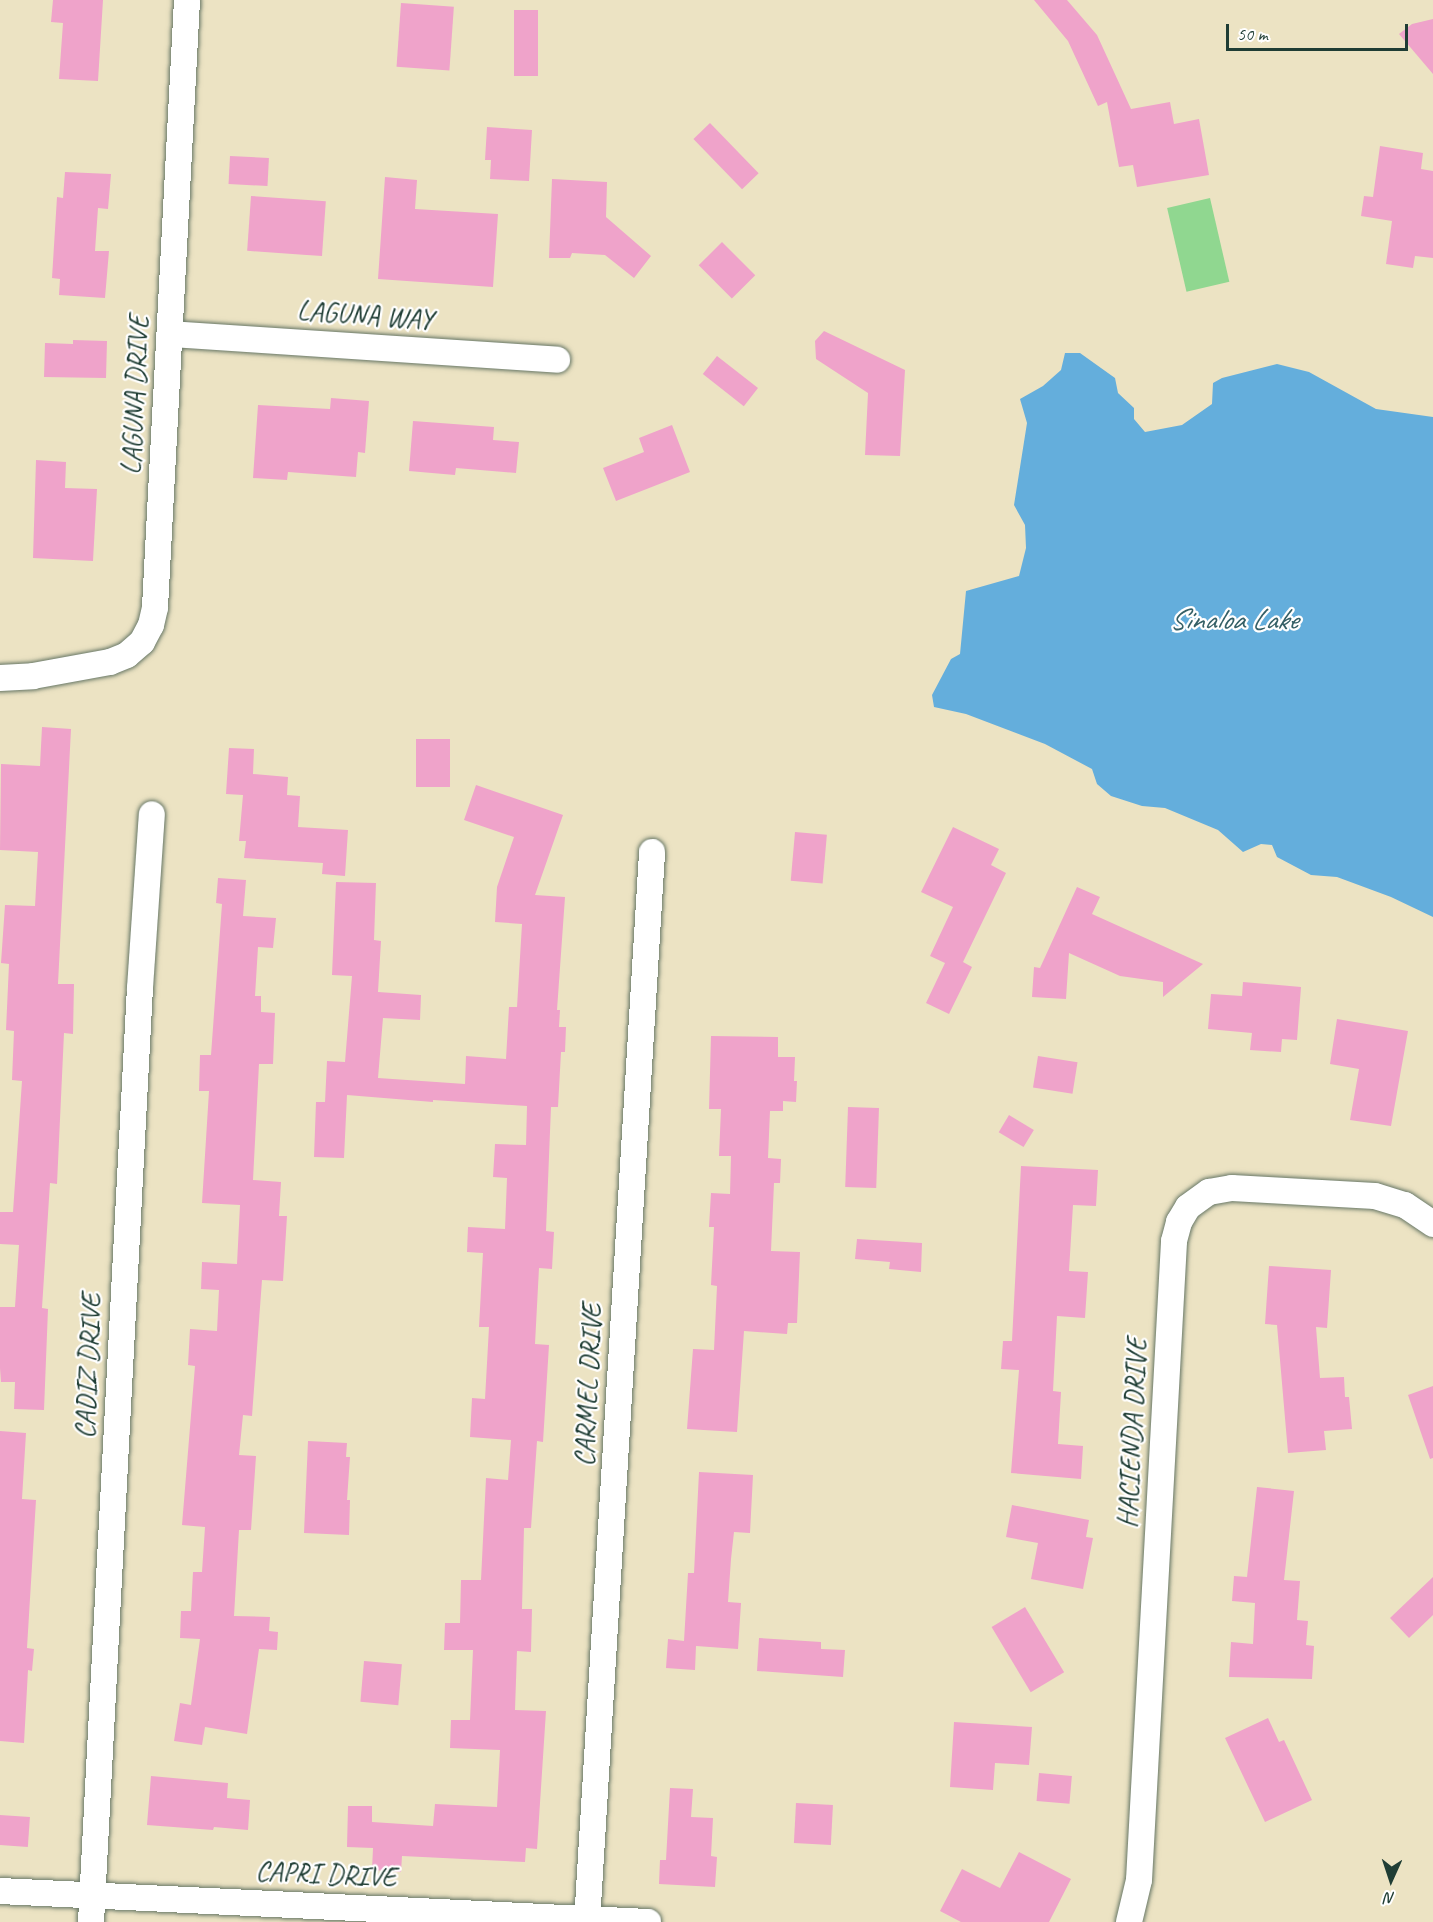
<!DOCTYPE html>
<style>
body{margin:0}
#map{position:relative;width:1433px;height:1922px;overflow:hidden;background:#ece3c3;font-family:Caveat,sans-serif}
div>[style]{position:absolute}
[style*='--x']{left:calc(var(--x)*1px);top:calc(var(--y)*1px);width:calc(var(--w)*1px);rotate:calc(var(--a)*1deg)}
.green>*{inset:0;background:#90d790;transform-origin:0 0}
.water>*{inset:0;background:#64aedc}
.building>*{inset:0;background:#efa3ca;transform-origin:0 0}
.roads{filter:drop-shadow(0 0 2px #677766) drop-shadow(0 0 2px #677766)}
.street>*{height:26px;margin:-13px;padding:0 13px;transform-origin:13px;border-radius:13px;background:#fff}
span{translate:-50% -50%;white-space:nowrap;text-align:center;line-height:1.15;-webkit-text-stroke:4.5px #fff;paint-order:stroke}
.street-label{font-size:28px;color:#1f3d34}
.water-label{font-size:30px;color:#345f66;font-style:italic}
.north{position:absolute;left:1361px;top:1850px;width:60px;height:60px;-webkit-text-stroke:4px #fff;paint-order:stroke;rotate:183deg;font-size:16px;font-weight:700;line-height:24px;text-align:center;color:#1f3d34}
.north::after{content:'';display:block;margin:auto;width:21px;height:27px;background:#1f3d34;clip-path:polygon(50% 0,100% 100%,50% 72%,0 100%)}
.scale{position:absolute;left:1226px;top:24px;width:182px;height:27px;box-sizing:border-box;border:3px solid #1f3d34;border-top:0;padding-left:8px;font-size:18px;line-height:21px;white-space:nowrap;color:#1f3d34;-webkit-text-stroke:4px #fff;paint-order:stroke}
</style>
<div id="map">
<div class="green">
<i style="left:1210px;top:198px;width:86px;height:44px;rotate:77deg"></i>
</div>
<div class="water">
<i style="clip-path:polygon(1065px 353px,1080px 353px,1115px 378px,1118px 393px,1134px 408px,1134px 419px,1145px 432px,1182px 425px,1212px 404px,1213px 383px,1222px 378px,1277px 364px,1309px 372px,1376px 409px,1433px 417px,1433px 917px,1391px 897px,1337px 877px,1311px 875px,1277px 857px,1272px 845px,1261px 844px,1243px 852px,1218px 830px,1165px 808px,1142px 806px,1111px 796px,1097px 784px,1092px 769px,1045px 744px,966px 714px,934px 707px,932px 695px,951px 659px,960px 654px,966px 591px,1019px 576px,1026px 548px,1025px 525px,1014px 505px,1027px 423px,1020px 399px,1043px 386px,1061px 370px)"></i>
</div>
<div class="building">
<i style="clip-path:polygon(53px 0,103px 0,98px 81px,59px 79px,63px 23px,51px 22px)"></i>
<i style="clip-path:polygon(1034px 0,1067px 0,1097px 35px,1131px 109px,1170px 102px,1174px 124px,1199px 119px,1209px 175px,1137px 187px,1133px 165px,1119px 167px,1107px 102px,1098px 106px,1068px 41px)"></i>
<i style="left:401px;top:3px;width:53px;height:64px;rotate:4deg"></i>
<i style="left:514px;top:10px;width:24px;height:66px"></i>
<i style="clip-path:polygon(1433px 19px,1433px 74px,1399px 34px,1412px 24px)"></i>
<i style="left:710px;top:123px;width:70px;height:23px;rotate:46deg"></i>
<i style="clip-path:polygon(487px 127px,532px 130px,529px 181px,490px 179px,491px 160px,485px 160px)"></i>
<i style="clip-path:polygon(1380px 146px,1423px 153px,1421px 169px,1433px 171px,1433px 258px,1415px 256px,1413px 268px,1386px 264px,1392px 221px,1361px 216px,1364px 196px,1373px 197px)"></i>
<i style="left:230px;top:156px;width:39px;height:28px;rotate:3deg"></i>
<i style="clip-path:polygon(65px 172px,111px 174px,108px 209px,98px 208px,95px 251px,109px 251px,105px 298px,59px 295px,60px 279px,52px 278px,57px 197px,63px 198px)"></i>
<i style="clip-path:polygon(385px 177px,417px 180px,415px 209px,498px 214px,493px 287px,378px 279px)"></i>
<i style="clip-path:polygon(552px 179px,607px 182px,606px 217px,651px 256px,634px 278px,605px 255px,572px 253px,570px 258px,549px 258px)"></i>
<i style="left:251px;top:196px;width:75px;height:55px;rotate:4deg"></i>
<i style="left:722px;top:242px;width:47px;height:33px;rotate:45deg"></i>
<i style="clip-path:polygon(824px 331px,905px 370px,900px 456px,865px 455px,868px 393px,816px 359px,815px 341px)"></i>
<i style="clip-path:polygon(73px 340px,107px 341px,106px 378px,44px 377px,45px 343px,73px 344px)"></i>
<i style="left:717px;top:356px;width:52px;height:23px;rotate:38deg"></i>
<i style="clip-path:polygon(331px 398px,369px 401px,365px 453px,358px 452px,356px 477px,288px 472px,287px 480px,253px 478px,258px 405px,330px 409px)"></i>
<i style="clip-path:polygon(413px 421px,494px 427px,493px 440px,519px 442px,516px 473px,456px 468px,455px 475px,409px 471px)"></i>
<i style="clip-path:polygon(672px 425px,690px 472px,616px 501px,603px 468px,644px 452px,639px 438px)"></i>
<i style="clip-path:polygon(36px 460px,66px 462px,65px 488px,97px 489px,93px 561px,33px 558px)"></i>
<i style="clip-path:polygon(42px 727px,71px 729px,58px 984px,74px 984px,73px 1034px,64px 1033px,57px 1184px,50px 1183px,42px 1308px,48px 1309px,44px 1410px,14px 1409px,15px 1382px,1px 1382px,0 1368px,0 1307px,15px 1307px,19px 1245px,0 1244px,0 1212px,13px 1212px,22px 1081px,12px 1080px,14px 1031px,6px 1030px,9px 964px,1px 963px,5px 905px,35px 906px,38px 852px,0 850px,1px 764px,40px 766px)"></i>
<i style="left:416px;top:739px;width:34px;height:48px"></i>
<i style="clip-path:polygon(229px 748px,254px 749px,253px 774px,288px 777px,287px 795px,300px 796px,298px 827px,348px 830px,345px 876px,322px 874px,323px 863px,244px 858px,246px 841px,239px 841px,243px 795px,226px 794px)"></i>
<i style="clip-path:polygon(476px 785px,563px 815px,535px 895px,565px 897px,557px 1010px,560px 1010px,559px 1027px,566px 1027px,565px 1052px,561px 1052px,558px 1107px,551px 1107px,546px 1231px,554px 1232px,552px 1269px,539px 1268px,535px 1344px,549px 1345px,543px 1442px,537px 1441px,531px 1528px,524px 1528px,522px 1609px,532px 1609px,531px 1652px,517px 1651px,515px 1710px,546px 1711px,537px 1849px,526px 1848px,525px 1862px,402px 1856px,401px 1872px,372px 1870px,373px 1848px,347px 1847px,348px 1806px,372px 1806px,372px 1822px,433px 1826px,435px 1804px,497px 1807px,500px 1750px,450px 1748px,451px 1720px,470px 1720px,473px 1650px,444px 1650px,445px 1623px,460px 1623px,461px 1580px,481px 1580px,486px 1478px,508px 1480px,511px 1440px,470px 1437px,472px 1398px,485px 1399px,489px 1327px,479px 1327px,483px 1253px,467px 1252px,468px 1227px,505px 1229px,507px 1178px,493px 1177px,495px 1144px,526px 1145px,527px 1106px,433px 1100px,433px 1102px,347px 1095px,344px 1158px,314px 1157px,316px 1102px,325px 1102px,327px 1061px,345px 1062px,352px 976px,332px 975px,336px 882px,376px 883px,374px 940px,381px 941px,378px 992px,421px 995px,420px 1020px,383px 1018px,378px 1078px,465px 1084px,466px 1056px,506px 1059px,509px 1007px,517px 1007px,522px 924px,495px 922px,497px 887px,514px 837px,464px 820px)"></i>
<i style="clip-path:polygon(953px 827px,999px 849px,991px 865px,1006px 873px,963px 962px,972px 967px,949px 1014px,926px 1003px,945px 963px,930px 956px,953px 907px,921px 892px)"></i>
<i style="left:795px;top:832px;width:32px;height:49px;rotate:5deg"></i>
<i style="clip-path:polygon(218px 878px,246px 880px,243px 916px,276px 918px,273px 948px,258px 947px,255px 996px,261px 996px,261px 1012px,275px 1013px,273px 1064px,259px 1064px,253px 1180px,281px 1182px,279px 1216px,287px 1216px,283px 1281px,262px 1280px,252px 1416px,243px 1415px,239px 1455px,256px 1456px,251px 1530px,239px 1530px,234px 1616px,270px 1617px,269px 1631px,278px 1632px,277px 1650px,259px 1649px,247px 1734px,205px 1727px,202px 1745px,174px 1741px,180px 1703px,191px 1705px,200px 1639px,180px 1638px,181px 1611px,191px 1611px,193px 1572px,202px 1572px,205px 1527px,182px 1525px,195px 1366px,188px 1365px,190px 1329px,217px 1331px,219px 1290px,201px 1289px,202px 1262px,237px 1264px,240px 1205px,202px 1203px,209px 1091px,199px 1091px,200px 1055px,211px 1055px,222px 904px,216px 903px)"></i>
<i style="clip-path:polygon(1077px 887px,1100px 897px,1092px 914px,1203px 964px,1163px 997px,1163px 982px,1120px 976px,1069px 953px,1066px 999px,1032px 997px,1034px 967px,1040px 968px)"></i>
<i style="clip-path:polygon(1243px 982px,1301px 987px,1297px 1040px,1282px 1039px,1281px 1052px,1250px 1050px,1252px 1033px,1208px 1029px,1211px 994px,1242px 996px)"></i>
<i style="clip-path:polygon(1337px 1019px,1408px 1031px,1391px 1126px,1350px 1120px,1359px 1069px,1330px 1064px)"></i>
<i style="clip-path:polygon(711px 1036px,778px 1037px,778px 1057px,795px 1057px,794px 1081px,797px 1081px,796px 1102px,783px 1101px,783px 1111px,770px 1111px,768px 1158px,781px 1159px,780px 1183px,774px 1183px,771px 1251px,800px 1252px,797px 1323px,788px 1323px,787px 1334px,744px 1331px,737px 1432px,687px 1429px,693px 1349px,714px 1350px,717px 1286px,711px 1285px,714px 1227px,709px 1227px,711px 1193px,730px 1194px,731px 1156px,719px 1156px,721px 1109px,709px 1109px)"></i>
<i style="left:1038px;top:1056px;width:40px;height:32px;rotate:9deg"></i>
<i style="left:848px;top:1107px;width:31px;height:80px;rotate:2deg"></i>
<i style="left:1009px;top:1115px;width:29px;height:20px;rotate:31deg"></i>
<i style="clip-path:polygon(1021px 1166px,1098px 1170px,1096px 1206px,1073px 1205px,1069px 1271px,1088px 1272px,1085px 1318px,1057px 1316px,1053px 1391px,1061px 1392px,1058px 1444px,1083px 1446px,1081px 1479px,1011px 1473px,1019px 1370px,1001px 1369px,1003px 1341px,1012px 1341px)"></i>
<i style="clip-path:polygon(857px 1239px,922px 1243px,921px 1272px,889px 1269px,890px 1262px,855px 1259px)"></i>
<i style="clip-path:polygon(1269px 1266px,1331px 1270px,1327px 1328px,1316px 1327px,1320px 1378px,1344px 1377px,1345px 1397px,1349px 1397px,1352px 1429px,1324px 1431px,1326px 1450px,1288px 1453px,1277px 1325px,1265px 1324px)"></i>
<i style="clip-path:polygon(1433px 1386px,1433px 1458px,1430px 1459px,1408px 1395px)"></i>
<i style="clip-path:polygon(0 1431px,26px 1433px,22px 1499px,36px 1500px,27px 1648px,34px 1649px,32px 1671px,28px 1670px,24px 1743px,0 1741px)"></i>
<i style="clip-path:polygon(308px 1441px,347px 1443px,346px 1457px,350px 1457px,347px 1500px,350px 1500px,349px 1535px,304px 1533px)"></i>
<i style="clip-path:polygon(699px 1472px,753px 1475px,750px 1533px,734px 1532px,731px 1559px,728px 1602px,741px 1603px,738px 1649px,696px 1646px,695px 1670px,666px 1668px,668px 1639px,684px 1641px,688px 1573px,694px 1573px)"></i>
<i style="clip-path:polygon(1257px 1487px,1294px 1491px,1284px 1580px,1300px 1581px,1297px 1620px,1308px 1621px,1306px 1645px,1314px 1646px,1312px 1679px,1229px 1677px,1231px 1642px,1253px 1644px,1255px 1603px,1232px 1601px,1234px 1576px,1247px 1577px)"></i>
<i style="clip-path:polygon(1012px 1505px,1089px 1520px,1086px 1537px,1093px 1538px,1083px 1589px,1031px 1579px,1038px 1543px,1006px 1537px)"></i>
<i style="clip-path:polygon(1433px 1577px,1433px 1615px,1409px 1638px,1390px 1618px)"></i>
<i style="left:1025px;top:1607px;width:76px;height:39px;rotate:59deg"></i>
<i style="clip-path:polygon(759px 1638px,821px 1642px,821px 1649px,845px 1650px,843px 1677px,757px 1671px)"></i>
<i style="left:364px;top:1661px;width:38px;height:41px;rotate:5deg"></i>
<i style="clip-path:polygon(1268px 1718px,1279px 1742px,1284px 1740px,1312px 1800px,1265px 1822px,1225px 1738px)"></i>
<i style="clip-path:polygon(954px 1722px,1032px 1727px,1029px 1765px,995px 1763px,993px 1790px,950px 1787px)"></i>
<i style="left:1039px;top:1773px;width:33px;height:28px;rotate:5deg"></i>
<i style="clip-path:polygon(151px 1776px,228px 1783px,227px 1798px,250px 1800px,248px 1830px,214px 1827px,213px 1830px,147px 1825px)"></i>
<i style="clip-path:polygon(670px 1788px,693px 1789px,691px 1817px,713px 1818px,711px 1856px,717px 1857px,715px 1887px,659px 1884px,660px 1860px,666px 1860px)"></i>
<i style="left:796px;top:1803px;width:37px;height:40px;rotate:3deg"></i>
<i style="left:0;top:1815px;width:30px;height:30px;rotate:4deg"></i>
<i style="clip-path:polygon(1019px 1852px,1071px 1879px,1049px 1922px,961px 1922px,940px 1911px,962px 1869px,1000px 1888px)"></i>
</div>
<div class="roads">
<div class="street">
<i style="--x:170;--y:334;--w:388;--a:3.8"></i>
<i style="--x:0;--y:678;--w:33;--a:-3"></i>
<i style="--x:33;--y:676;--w:78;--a:-10.3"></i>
<i style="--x:110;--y:662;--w:18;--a:-22"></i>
<i style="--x:127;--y:655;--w:20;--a:-41"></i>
<i style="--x:142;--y:642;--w:19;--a:-62"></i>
<i style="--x:151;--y:625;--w:18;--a:-77"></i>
<i style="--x:155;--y:607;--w:608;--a:-86.98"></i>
<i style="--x:0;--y:1891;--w:649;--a:2.74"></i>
<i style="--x:91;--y:1922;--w:935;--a:-87"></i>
<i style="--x:140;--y:988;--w:174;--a:-86.1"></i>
<i style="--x:587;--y:1922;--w:1072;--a:-86.52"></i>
<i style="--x:1129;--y:1922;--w:43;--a:-76.6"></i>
<i style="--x:1139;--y:1880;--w:640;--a:-86.86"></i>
<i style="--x:1174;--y:1241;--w:20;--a:-75"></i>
<i style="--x:1179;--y:1222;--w:17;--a:-59"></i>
<i style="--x:1188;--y:1207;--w:26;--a:-36"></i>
<i style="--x:1209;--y:1192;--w:23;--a:-10"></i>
<i style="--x:1232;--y:1188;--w:143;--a:3.2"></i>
<i style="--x:1375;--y:1196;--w:31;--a:17"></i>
<i style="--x:1405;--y:1205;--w:34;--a:34"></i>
</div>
</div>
<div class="street-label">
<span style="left:365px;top:315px;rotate:4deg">LAGUNA WAY</span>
<span style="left:135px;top:395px;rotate:-87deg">LAGUNA DRIVE</span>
<span style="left:88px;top:1366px;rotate:-87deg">CADIZ DRIVE</span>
<span style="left:588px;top:1385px;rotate:-87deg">CARMEL DRIVE</span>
<span style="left:1132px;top:1433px;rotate:-87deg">HACIENDA DRIVE</span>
<span style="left:326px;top:1874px;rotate:3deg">CAPRI DRIVE</span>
</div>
<div class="water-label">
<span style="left:1233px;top:619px">Sinaloa Lake</span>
</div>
<div class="north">N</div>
<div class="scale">50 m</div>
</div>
